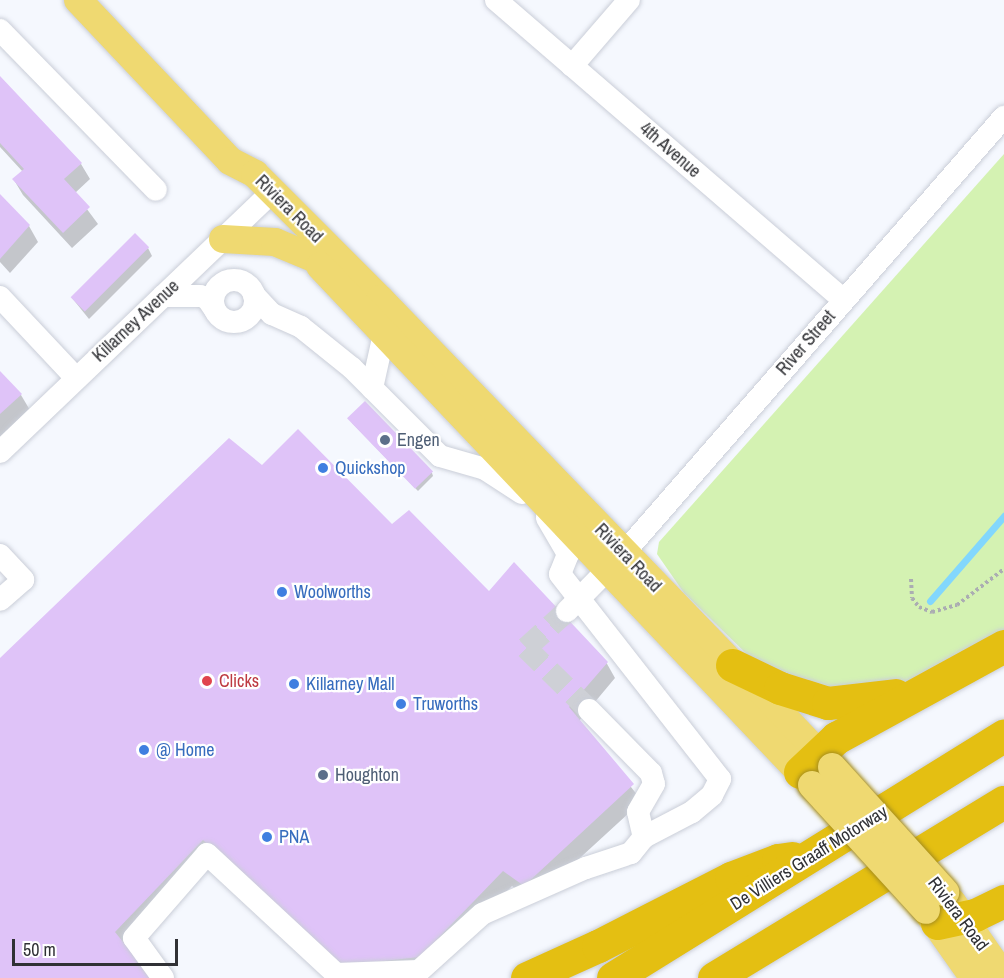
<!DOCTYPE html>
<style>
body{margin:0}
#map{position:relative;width:1004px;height:978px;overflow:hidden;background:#f5f8fe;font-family:"Archivo Narrow",sans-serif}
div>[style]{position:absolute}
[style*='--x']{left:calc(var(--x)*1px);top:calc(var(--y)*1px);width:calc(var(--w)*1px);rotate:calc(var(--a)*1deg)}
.green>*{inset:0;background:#d4f2b2}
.shadow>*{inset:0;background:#0003}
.stream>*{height:7px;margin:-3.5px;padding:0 3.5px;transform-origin:3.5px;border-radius:3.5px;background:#82d7fd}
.building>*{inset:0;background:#dfc3f8;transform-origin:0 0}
.minor-tunnel>*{height:22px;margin-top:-11px;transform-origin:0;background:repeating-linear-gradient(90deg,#ced0d6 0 22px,transparent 0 33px)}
.path>*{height:4px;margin-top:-2px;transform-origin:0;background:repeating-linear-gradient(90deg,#abadb2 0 3px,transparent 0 6px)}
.roads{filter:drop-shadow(0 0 2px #caced8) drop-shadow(0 0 2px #caced8)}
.minor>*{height:22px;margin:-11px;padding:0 11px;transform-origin:11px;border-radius:11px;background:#fff}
.minor>.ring{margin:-11px;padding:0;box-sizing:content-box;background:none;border:22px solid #fff;border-radius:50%}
.major>*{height:28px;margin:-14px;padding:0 14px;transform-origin:14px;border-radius:14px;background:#efd971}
.highway>*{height:33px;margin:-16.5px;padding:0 16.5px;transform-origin:16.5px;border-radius:16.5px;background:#e4bf12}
.bridges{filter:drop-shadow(0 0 2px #a58d1e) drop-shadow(0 0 2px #a58d1e)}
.major-bridge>*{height:28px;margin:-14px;padding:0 14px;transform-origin:14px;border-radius:14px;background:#efd971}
.dots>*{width:16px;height:16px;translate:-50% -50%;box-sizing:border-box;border:3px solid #fff;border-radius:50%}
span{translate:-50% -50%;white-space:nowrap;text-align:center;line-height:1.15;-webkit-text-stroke:4.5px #fff;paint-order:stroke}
.street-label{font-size:18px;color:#303135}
.service-label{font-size:18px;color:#4e5e75}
.left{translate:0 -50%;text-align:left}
.shop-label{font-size:18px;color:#366cbe}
.health-label{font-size:18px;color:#be3a42}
.scale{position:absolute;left:12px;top:939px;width:166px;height:27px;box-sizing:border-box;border:3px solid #303135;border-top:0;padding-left:8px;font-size:18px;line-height:21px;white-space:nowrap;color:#303135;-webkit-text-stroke:4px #fff;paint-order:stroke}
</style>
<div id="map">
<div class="green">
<i style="clip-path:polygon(1004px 154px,1004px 631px,895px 688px,855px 694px,758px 665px,684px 593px,657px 554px,659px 542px)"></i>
</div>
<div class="shadow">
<i style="clip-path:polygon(0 79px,81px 164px,90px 179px,75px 193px,98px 224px,72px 248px,23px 195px,14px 180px,23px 172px,0 147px)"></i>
<i style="clip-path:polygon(0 196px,29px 226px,38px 242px,10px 273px,0 262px)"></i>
<i style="clip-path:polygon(148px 248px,152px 256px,89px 319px,72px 298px)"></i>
<i style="clip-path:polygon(0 373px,21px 395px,34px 417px,0 448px)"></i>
<i style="clip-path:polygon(351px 422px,432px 473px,433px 476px,418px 491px)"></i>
<i style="clip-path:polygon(262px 467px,392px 526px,489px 593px,606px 662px,615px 678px,579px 721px,642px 801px,533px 901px,512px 886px,429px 972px,377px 978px,213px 855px,125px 946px,0 978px,0 660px)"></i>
</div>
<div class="stream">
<i style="--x:930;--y:601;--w:113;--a:-49"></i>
</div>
<div class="building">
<i style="clip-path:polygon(0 76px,82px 163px,64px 179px,90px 207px,63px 233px,12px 179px,24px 169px,0 143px)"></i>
<i style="clip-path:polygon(0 194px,30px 225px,0 259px)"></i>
<i style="left:135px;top:233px;width:20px;height:91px;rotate:45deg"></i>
<i style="clip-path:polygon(0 371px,22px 394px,0 414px)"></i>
<i style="left:365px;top:401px;width:98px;height:25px;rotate:46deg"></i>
<i style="clip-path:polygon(298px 429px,392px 524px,409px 510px,489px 591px,514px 562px,608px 662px,569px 707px,634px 784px,524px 886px,503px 871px,420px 957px,338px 966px,203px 840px,115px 932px,152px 978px,0 978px,0 658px,229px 438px,262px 465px)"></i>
</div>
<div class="minor-tunnel">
<i style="--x:567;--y:611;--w:55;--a:137.9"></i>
<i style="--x:526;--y:648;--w:88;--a:44.5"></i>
</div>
<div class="path">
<i style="--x:911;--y:579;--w:19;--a:87"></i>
<i style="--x:912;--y:598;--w:11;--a:52"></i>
<i style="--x:919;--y:607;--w:14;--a:21"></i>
<i style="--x:932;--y:612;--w:26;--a:-16"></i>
<i style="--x:957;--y:605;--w:59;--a:-37.5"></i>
</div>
<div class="roads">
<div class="minor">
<i style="--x:496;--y:0;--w:459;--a:40.8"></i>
<i style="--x:0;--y:30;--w:223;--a:45.7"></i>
<i style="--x:572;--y:66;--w:87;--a:-49.2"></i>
<i class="ring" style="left:213px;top:280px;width:20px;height:20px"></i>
<i style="--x:254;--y:295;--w:26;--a:47"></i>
<i style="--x:272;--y:314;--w:32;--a:24"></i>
<i style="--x:301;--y:327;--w:65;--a:38.8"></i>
<i style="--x:352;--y:368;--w:124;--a:45"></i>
<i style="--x:440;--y:456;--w:47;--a:16.1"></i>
<i style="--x:485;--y:469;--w:44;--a:33"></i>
<i style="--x:163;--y:296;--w:37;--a:0"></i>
<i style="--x:200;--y:296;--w:7;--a:16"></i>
<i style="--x:207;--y:298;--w:14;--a:56"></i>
<i style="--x:0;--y:297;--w:110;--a:46.8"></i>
<i style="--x:372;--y:388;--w:55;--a:-77.5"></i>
<i style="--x:0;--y:452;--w:376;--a:-43.7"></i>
<i style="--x:0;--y:555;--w:34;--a:47"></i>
<i style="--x:23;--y:580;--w:30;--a:139"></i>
<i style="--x:567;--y:611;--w:80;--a:-45.5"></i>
<i style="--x:623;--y:554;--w:580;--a:-48.92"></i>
<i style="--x:589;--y:710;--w:88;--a:45.5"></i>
<i style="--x:651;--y:773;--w:11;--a:75"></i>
<i style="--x:654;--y:784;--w:32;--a:120"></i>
<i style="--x:638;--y:812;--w:26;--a:77"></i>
<i style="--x:163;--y:978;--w:49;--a:-125.9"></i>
<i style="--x:134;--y:938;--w:111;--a:-49"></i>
<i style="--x:207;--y:854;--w:176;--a:42.9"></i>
<i style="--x:336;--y:974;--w:83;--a:-2.1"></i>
<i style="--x:419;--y:971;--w:85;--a:-42.1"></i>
<i style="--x:482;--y:914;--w:114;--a:-23.9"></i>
<i style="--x:586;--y:868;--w:47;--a:-18.4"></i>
<i style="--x:631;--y:853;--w:21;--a:-51"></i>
<i style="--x:644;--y:837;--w:54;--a:-27.5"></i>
<i style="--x:692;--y:812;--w:26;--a:-40"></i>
<i style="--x:712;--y:795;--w:18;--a:-63"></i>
<i style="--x:720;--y:779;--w:260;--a:-128"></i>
<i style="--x:560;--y:574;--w:22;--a:-68"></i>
<i style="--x:568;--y:554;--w:42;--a:-120.3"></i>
</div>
<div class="major">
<i style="--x:78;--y:0;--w:221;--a:46.6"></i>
<i style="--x:230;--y:161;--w:28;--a:27"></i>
<i style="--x:255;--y:174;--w:177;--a:45"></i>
<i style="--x:380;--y:299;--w:651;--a:46"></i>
<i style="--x:223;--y:239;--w:52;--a:3.3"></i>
<i style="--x:275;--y:242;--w:41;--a:22.8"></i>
<i style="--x:320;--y:266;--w:715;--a:46.53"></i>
<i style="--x:952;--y:902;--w:91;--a:55.3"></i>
<i style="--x:926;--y:910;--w:83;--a:54.8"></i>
</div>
<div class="highway">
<i style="--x:732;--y:665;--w:53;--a:25.6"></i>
<i style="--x:780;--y:688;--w:50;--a:17.4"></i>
<i style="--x:828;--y:703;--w:68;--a:-6.7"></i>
<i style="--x:800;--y:772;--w:50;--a:-43.4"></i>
<i style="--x:836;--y:738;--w:192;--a:-28.7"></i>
<i style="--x:937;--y:923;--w:39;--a:-12"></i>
<i style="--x:975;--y:915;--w:32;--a:-26"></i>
<i style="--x:527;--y:978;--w:78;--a:-24.3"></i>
<i style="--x:598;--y:946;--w:149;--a:-27.1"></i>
<i style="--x:731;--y:878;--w:50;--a:-21"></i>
<i style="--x:778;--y:860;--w:14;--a:-8"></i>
<i style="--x:613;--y:978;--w:460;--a:-31.8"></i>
<i style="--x:714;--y:978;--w:339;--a:-31.3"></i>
</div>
</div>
<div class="bridges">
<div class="major-bridge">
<i style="--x:832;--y:767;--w:169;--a:47.9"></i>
<i style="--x:812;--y:785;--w:169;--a:47.6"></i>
</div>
</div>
<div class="dots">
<i style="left:385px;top:440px;background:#5c6f8a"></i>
<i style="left:323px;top:468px;background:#3f7fe0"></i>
<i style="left:282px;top:592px;background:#3f7fe0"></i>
<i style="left:207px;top:681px;background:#e0444e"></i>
<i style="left:294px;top:684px;background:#3f7fe0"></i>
<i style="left:401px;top:704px;background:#3f7fe0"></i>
<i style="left:144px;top:750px;background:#3f7fe0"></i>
<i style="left:323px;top:775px;background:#5c6f8a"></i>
<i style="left:267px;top:837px;background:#3f7fe0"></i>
</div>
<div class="street-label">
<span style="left:670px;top:150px;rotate:41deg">4th Avenue</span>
<span style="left:289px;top:209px;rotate:45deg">Riviera Road</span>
<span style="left:136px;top:321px;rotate:-43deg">Killarney Avenue</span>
<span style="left:806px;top:343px;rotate:-49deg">River Street</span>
<span style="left:628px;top:558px;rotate:46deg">Riviera Road</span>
<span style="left:809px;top:858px;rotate:-32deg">De Villiers Graaff Motorway</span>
<span style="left:958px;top:914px;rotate:53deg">Riviera Road</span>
</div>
<div class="service-label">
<span class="left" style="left:397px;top:440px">Engen</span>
<span class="left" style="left:335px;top:775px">Houghton</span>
</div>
<div class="shop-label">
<span class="left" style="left:335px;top:468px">Quickshop</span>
<span class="left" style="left:294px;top:592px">Woolworths</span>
<span class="left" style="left:306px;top:684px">Killarney Mall</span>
<span class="left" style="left:413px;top:704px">Truworths</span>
<span class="left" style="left:156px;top:750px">@ Home</span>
<span class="left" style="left:279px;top:837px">PNA</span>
</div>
<div class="health-label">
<span class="left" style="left:219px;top:681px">Clicks</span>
</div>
<div class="scale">50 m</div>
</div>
